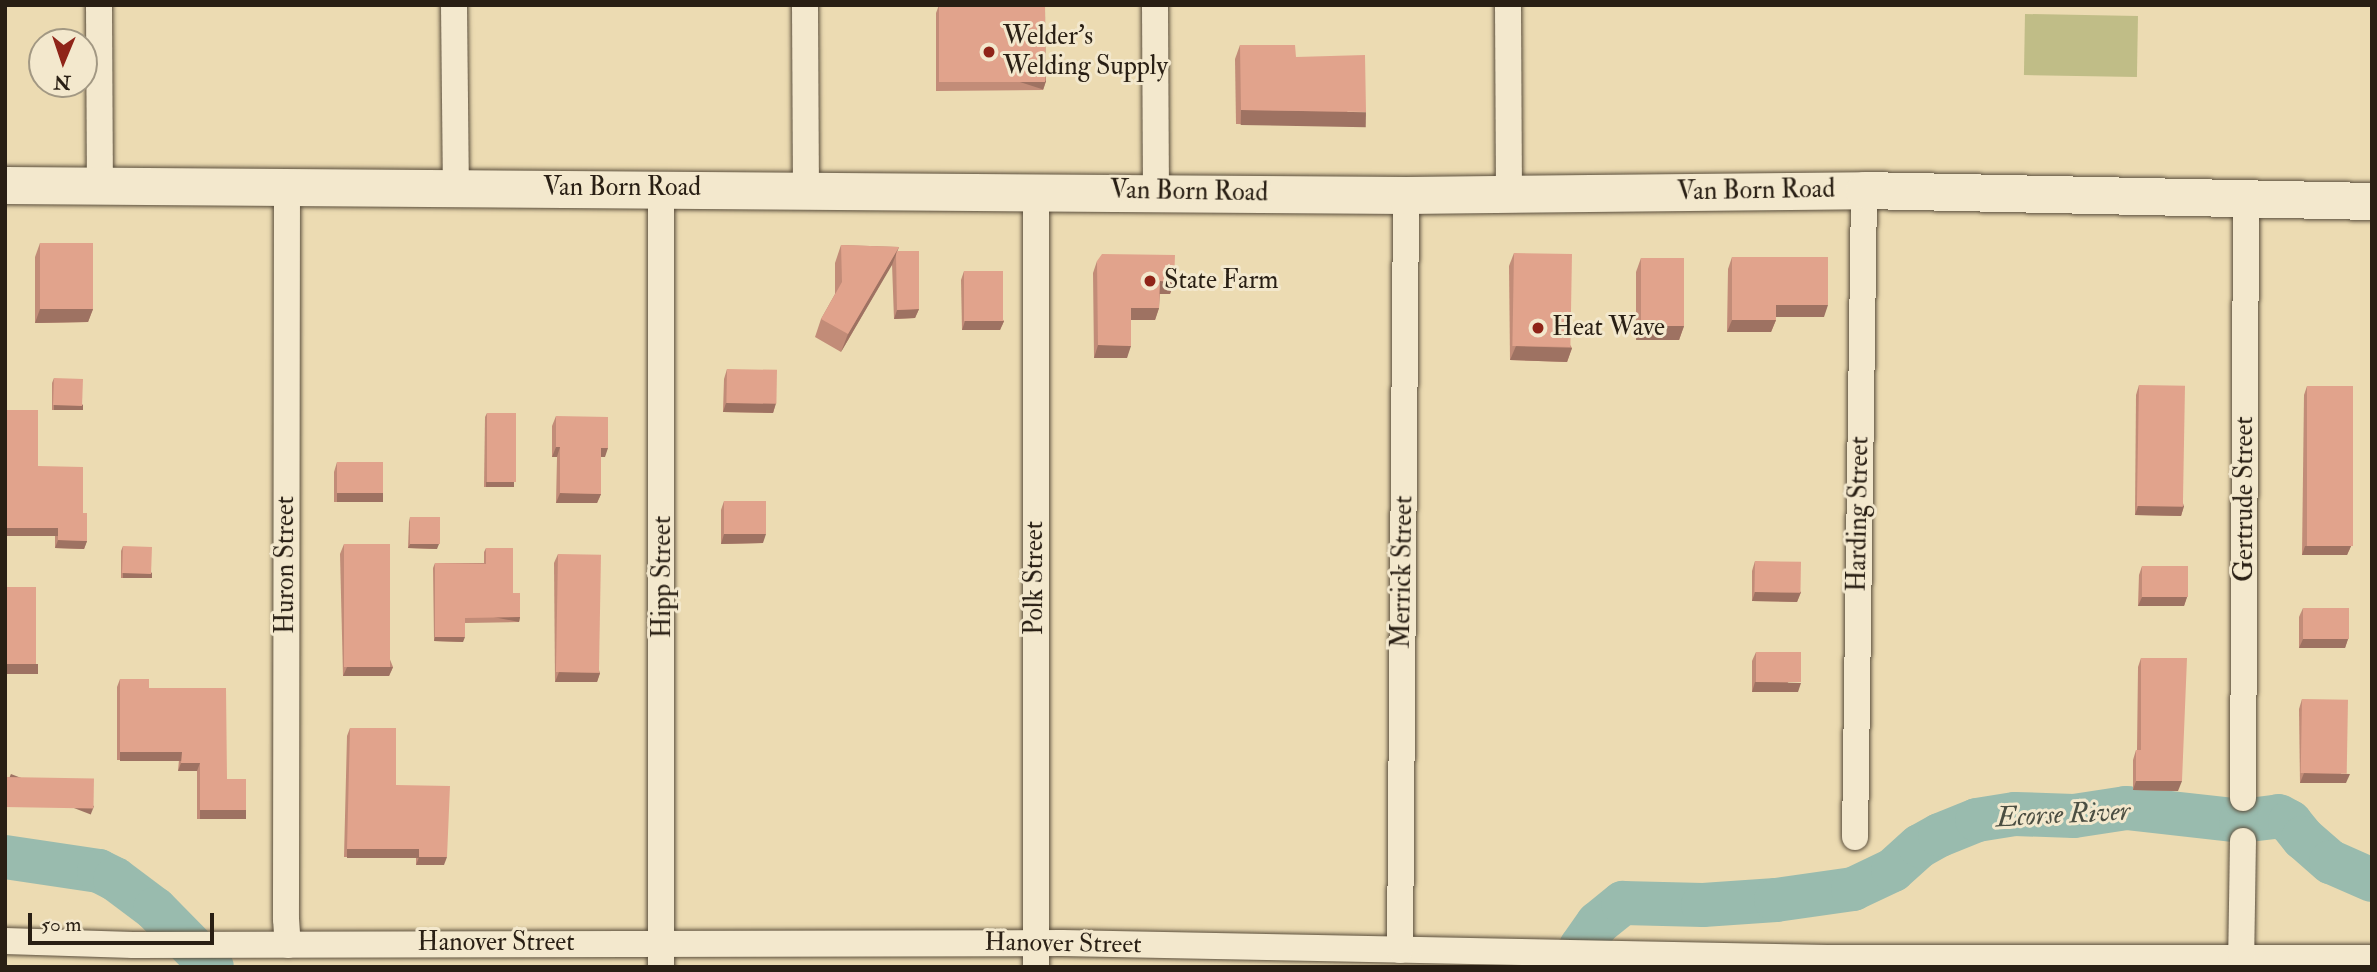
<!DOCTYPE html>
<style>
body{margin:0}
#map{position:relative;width:2377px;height:972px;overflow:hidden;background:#ecdbb2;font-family:"IM FELL Double Pica",serif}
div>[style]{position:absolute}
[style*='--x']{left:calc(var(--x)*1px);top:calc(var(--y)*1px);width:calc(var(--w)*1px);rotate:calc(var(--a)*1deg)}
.green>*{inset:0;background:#c0bd87;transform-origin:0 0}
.river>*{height:44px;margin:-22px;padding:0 22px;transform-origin:22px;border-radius:22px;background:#99bbae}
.roads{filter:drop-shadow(0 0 2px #5a4e3c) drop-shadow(0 0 2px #5a4e3c)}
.street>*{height:26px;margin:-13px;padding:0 13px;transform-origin:13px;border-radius:13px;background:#f3e8cd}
.secondary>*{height:37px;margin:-18.5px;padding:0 18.5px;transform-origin:18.5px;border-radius:18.5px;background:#f3e8cd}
.wall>*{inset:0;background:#c28c78}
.shaded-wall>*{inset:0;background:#9e7262;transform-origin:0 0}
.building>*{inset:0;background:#e1a38c;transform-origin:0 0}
.dots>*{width:19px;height:19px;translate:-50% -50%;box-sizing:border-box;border:4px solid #f3e8cd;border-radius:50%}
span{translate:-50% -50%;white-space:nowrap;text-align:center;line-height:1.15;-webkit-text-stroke:6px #f3e8cd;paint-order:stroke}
.poi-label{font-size:26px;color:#291f14}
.left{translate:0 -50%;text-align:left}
.street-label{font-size:26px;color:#291f14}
.water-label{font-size:28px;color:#4b4e42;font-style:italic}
.frame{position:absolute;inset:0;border:7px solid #291f14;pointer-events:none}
.north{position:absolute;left:28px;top:28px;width:70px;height:70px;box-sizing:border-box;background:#f3e8cd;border:2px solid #a29883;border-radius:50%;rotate:182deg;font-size:19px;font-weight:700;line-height:28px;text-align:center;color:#291f14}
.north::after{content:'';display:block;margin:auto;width:24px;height:32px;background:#8f2418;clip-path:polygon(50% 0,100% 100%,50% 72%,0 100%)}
.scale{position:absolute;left:28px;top:913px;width:186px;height:32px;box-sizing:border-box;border:4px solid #291f14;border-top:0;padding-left:9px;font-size:21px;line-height:24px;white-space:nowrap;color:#291f14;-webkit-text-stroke:5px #f3e8cd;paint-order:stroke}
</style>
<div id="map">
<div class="green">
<i style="left:2025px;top:14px;width:113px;height:61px;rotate:1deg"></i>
</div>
<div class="river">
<i style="--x:5;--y:857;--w:95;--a:8.5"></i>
<i style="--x:99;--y:871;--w:18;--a:27"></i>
<i style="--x:115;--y:879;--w:50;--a:36.9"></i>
<i style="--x:155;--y:909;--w:81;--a:45.5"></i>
<i style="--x:1575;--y:967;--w:21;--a:-73"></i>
<i style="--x:1581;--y:947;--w:29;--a:-55"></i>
<i style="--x:1598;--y:923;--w:32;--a:-39"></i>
<i style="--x:1623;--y:903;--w:80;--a:1.4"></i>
<i style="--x:1703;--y:905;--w:73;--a:-3.9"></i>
<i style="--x:1776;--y:900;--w:78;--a:-8.1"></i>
<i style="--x:1853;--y:889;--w:44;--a:-25.4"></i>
<i style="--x:1893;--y:870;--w:36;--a:-42"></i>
<i style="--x:1920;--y:846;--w:23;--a:-29"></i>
<i style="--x:1940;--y:835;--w:40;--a:-22"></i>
<i style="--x:1977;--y:820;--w:38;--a:-9"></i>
<i style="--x:2015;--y:814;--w:59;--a:1.9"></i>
<i style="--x:2074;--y:816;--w:53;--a:-8.7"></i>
<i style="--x:2126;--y:808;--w:116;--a:6.4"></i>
<i style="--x:2241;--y:821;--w:38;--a:-7"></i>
<i style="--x:2279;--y:816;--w:13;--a:29"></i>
<i style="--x:2290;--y:822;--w:21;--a:51"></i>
<i style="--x:2303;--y:838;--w:37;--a:41"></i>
<i style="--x:2331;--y:862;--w:45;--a:23.7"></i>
</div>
<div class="roads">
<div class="street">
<i style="--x:99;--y:5;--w:180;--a:89.7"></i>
<i style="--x:454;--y:5;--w:183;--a:89.4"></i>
<i style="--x:805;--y:5;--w:184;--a:89.7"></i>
<i style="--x:1155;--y:5;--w:187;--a:89.7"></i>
<i style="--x:1508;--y:5;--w:189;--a:89.7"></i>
<i style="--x:287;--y:186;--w:733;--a:90.08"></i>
<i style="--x:286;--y:919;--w:26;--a:86"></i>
<i style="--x:2243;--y:798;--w:598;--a:-89.71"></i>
<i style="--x:1855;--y:837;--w:647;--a:-89.2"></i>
<i style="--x:5;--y:941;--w:128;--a:1.8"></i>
<i style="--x:133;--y:945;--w:929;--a:-0.12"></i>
<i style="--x:1062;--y:943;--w:765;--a:1.12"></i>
<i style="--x:1827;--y:958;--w:545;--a:0"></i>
<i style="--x:1400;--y:950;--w:755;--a:-89.54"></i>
<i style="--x:661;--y:967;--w:779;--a:-90"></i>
<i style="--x:1036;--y:967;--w:777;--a:-90"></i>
<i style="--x:2241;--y:967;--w:126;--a:-89.1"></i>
</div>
<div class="secondary">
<i style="--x:5;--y:185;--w:1401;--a:0.41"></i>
<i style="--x:1406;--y:195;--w:458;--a:-0.6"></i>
<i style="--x:1864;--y:190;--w:508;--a:1.24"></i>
</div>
</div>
<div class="wall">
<i style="clip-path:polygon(939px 5px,1045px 5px,1046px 81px,1043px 90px,936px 91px,936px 13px)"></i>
<i style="clip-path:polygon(1240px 45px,1296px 57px,1361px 126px,1236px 124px,1235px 59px)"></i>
<i style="clip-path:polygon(40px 243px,93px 309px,88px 322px,35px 323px,35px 257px)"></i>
<i style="clip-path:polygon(841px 245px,899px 247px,897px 251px,919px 309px,915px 318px,894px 319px,892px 264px,841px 352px,815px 337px,821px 319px,835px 294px,835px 263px)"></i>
<i style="clip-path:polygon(1514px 253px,1572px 348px,1567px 362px,1510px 360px,1509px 266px)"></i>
<i style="clip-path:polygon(1732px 257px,1824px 317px,1776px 317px,1776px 320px,1771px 332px,1727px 332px,1728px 269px)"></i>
<i style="clip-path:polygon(1641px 258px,1684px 326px,1679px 340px,1636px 340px,1636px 272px)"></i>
<i style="clip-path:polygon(1097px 261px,1174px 282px,1170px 294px,1160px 294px,1159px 308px,1155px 320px,1131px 320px,1127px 358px,1094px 358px,1093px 273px)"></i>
<i style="clip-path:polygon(964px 271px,1004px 321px,1000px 330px,962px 330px,961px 280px)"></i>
<i style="clip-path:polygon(727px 369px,776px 403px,773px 413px,723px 412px,724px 379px)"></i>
<i style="clip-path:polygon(54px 378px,83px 405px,81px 410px,52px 410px,52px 383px)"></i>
<i style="clip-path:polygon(2139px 385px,2184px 506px,2181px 516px,2135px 515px,2136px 395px)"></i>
<i style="clip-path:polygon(2307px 386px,2351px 546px,2347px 555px,2302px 555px,2304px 395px)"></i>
<i style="clip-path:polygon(487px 413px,512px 487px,484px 487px,485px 417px)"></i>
<i style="clip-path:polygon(556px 416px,605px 457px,601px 457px,601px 494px,597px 503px,556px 503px,557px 457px,552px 457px,552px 426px)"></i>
<i style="clip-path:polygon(337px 462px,383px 493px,380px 502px,334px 502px,334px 472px)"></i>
<i style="clip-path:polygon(38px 466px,83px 513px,87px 541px,84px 549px,55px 548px,55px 536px)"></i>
<i style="clip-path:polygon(724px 501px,763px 543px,721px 544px,721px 510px)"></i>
<i style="clip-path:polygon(410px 517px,437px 549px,408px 548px,409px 522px)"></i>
<i style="clip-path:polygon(344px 544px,393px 667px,389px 676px,343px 676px,340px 554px)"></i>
<i style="clip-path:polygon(123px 546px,152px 573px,150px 578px,121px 578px,121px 551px)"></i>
<i style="clip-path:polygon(486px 548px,513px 593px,520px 617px,519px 622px,465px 623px,463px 642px,434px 641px,433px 568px,435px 563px,484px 563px,484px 552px)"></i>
<i style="clip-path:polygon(558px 554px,600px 673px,597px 682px,555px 682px,554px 563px)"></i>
<i style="clip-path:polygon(1755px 561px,1801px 592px,1797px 602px,1752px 601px,1752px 571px)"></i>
<i style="clip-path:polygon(2142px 566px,2187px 597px,2184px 606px,2138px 606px,2139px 575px)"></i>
<i style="clip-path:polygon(2303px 608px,2348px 639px,2345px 648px,2299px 648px,2299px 617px)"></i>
<i style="clip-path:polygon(1756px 652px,1798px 692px,1752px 692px,1752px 661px)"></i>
<i style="clip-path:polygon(2141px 658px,2178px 791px,2133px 790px,2133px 760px,2136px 750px,2137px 750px,2138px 667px)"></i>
<i style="clip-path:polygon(120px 679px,149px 688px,227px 779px,246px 810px,243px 819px,197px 819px,197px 771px,178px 771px,179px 760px,117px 760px,117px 687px)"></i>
<i style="clip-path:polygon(2302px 699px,2346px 783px,2300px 783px,2299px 709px)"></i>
<i style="clip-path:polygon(350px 728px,396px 785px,444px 865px,416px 865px,416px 857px,344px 857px,347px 736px)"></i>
</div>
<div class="shaded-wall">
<i style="left:1046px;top:81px;width:9px;height:106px;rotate:108deg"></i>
<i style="left:1241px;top:110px;width:125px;height:15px;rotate:1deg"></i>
<i style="clip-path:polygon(899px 247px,892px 265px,841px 352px,848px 334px)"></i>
<i style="clip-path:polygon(1160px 281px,1174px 282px,1170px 294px,1155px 294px)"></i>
<i style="clip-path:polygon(1776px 305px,1828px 305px,1824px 317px,1771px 317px)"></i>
<i style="clip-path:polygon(1131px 308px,1159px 308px,1155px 320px,1126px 320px)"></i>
<i style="clip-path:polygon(40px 309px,93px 309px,88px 322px,35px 323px)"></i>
<i style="clip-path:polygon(919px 309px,915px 318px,894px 319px,897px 310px)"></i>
<i style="clip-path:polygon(1732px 320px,1776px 320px,1771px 332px,1727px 332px)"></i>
<i style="clip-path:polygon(965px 321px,1004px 321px,1000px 330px,962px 330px)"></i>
<i style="clip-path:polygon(1641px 326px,1684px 326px,1679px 340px,1636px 340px)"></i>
<i style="clip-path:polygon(1098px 345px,1131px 346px,1127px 358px,1094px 358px)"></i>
<i style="clip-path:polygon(1516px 346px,1572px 348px,1567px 362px,1510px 360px)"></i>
<i style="clip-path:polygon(726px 403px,776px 403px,773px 413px,723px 412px)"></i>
<i style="left:54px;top:405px;width:29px;height:5px"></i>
<i style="clip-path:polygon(556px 447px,560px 447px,557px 457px,552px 457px)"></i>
<i style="clip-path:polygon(601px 448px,608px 448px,605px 457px,598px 457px)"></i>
<i style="left:486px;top:482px;width:28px;height:5px"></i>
<i style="left:337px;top:493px;width:46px;height:9px"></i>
<i style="clip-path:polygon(560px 493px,601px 494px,597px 503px,556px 503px)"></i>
<i style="clip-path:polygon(2138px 506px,2184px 506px,2181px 516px,2135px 515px)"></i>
<i style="left:5px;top:528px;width:53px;height:8px"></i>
<i style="clip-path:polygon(724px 534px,766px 534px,763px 543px,721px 544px)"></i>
<i style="clip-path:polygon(58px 540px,87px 541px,84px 549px,55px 548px)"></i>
<i style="clip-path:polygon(410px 544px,439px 544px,437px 549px,408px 548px)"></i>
<i style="clip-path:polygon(2305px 546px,2351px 546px,2347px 555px,2302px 555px)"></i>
<i style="left:123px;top:573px;width:29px;height:5px"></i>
<i style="clip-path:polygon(1755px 592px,1801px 592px,1797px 602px,1752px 601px)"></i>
<i style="clip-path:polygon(2142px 597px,2187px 597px,2184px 606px,2138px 606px)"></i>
<i style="left:520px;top:617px;width:5px;height:55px;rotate:101deg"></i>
<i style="clip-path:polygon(435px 637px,465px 637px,463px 642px,434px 641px)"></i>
<i style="clip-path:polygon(2303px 639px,2348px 639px,2345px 648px,2299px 648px)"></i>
<i style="left:5px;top:664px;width:33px;height:10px"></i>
<i style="clip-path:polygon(347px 667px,393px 667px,389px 676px,343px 676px)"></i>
<i style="clip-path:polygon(559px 672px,600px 673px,597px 682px,555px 682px)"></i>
<i style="clip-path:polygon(1755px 682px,1801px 683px,1798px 692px,1752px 692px)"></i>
<i style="left:120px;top:752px;width:62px;height:9px"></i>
<i style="clip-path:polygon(181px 763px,200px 763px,197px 771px,178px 771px)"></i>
<i style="clip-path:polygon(2304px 773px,2350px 774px,2346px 783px,2300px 783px)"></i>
<i style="clip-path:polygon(2136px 781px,2182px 781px,2178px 791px,2133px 790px)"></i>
<i style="left:94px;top:806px;width:9px;height:89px;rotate:111deg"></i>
<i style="left:200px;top:810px;width:46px;height:9px"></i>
<i style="left:347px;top:849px;width:72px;height:9px"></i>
<i style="clip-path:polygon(419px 857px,447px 857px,444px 865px,416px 865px)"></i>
</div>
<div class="building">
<i style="left:939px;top:5px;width:106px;height:77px"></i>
<i style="clip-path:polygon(1240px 45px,1295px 45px,1296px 57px,1365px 55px,1366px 112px,1241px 110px)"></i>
<i style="left:40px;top:243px;width:53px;height:66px"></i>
<i style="clip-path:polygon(841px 245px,899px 247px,848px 334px,821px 319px,842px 282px)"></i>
<i style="clip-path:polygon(897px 251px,919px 251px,919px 309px,897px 310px,896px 255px)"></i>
<i style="left:1514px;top:253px;width:58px;height:93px;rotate:1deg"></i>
<i style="clip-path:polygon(1102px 254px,1175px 255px,1174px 282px,1160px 281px,1159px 308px,1131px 308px,1131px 346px,1098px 345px,1097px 261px)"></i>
<i style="clip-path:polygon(1732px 257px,1828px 257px,1828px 305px,1776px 305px,1776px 320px,1732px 320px)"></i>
<i style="left:1641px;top:258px;width:43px;height:68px"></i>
<i style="left:964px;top:271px;width:39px;height:50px"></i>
<i style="left:727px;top:369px;width:50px;height:34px;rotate:1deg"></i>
<i style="left:54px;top:378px;width:29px;height:27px;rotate:2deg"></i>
<i style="left:2139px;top:385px;width:46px;height:121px;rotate:1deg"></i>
<i style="left:2307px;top:386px;width:46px;height:160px"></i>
<i style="clip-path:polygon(5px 410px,38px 410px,38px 466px,83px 467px,83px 513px,87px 513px,87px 541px,58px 540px,58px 528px,5px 528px)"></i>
<i style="left:487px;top:413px;width:29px;height:69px"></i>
<i style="clip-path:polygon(556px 416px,608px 417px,608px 448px,601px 448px,601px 494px,560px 493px,560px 447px,556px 447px)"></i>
<i style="left:337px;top:462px;width:46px;height:31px"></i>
<i style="left:724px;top:501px;width:42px;height:33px"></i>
<i style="left:410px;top:517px;width:30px;height:27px"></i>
<i style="left:344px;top:544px;width:46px;height:123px"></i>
<i style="left:123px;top:546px;width:29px;height:27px;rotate:2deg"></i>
<i style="clip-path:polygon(486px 548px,513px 548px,513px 593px,520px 593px,520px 617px,465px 618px,465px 637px,435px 637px,435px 563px,486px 564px)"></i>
<i style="left:558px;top:554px;width:43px;height:118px;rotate:1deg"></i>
<i style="left:1755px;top:561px;width:46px;height:31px;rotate:1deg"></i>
<i style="left:2142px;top:566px;width:46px;height:31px"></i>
<i style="left:5px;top:587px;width:31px;height:77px"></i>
<i style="left:2303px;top:608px;width:46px;height:31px"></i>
<i style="left:1756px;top:652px;width:45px;height:30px"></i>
<i style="clip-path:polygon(2141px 658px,2187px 658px,2182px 781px,2136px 781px,2136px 750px,2141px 750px)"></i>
<i style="clip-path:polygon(120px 679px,149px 679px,149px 688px,226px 688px,227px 779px,246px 779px,246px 810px,200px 810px,200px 763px,181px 763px,182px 752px,120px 752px)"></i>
<i style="left:2302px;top:699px;width:46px;height:74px;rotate:1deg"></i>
<i style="clip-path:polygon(350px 728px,396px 728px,396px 785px,450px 786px,447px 857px,419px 857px,419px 849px,347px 849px)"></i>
<i style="left:5px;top:777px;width:89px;height:30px;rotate:1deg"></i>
</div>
<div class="dots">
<i style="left:989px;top:52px;background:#8f2418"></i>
<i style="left:1150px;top:281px;background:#8f2418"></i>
<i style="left:1538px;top:328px;background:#8f2418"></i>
</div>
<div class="poi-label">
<span class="left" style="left:1003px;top:52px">Welder's<br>Welding Supply</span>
<span class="left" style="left:1164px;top:281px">State Farm</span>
<span class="left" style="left:1552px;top:328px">Heat Wave</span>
</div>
<div class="street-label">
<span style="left:622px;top:188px">Van Born Road</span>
<span style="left:1756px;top:191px;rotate:-1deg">Van Born Road</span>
<span style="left:1189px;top:192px;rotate:1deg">Van Born Road</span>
<span style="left:2245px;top:499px;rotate:-90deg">Gertrude Street</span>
<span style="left:1859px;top:514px;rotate:-89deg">Harding Street</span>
<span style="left:286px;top:565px;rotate:-90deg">Huron Street</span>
<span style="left:1403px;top:572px;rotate:-89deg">Merrick Street</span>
<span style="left:663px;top:577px;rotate:-90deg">Hipp Street</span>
<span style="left:1035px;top:578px;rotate:-90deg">Polk Street</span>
<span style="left:496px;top:943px">Hanover Street</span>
<span style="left:1063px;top:944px;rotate:1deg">Hanover Street</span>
</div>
<div class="water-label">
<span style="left:2063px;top:815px;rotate:-3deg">Ecorse River</span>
</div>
<div class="frame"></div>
<div class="north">N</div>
<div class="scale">50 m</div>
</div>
